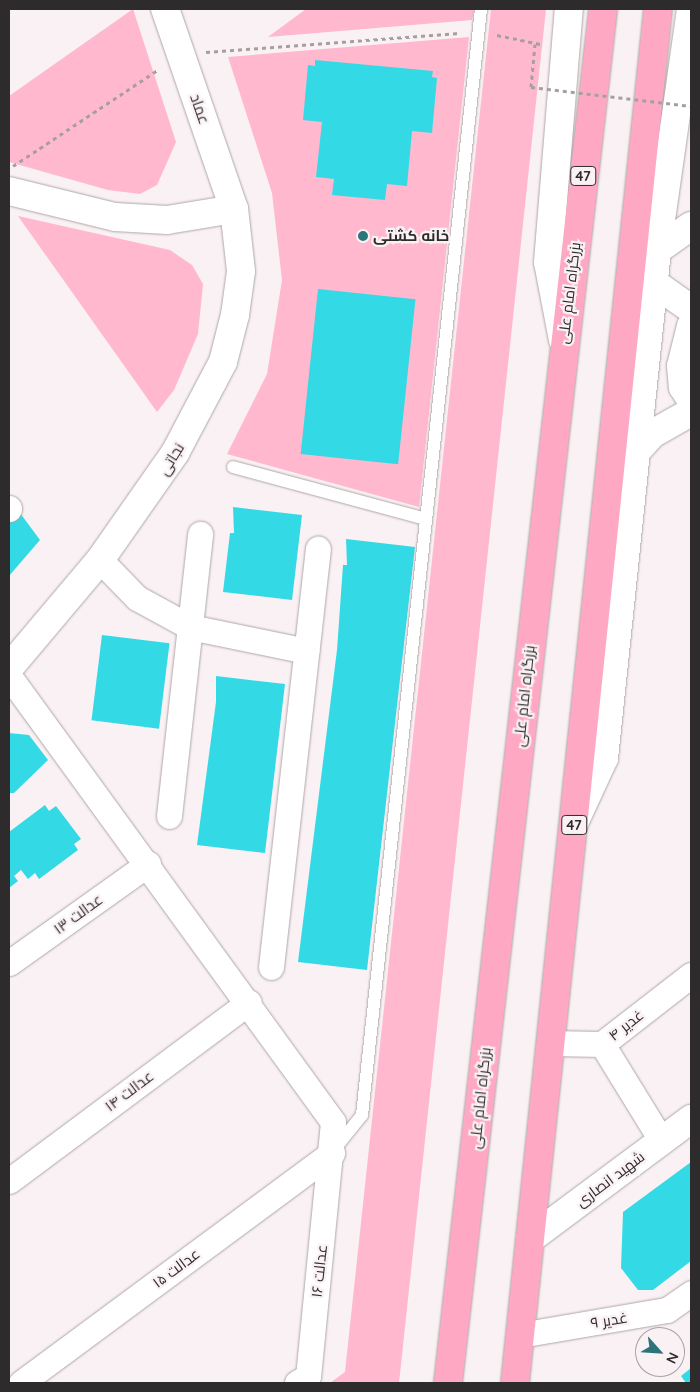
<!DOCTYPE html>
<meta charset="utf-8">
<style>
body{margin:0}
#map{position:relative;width:700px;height:1392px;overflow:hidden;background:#faf1f4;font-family:Quicksand,Cairo,sans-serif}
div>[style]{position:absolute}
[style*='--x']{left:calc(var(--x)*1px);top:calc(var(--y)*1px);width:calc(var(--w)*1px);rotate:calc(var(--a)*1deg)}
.green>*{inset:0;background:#ffb8ce}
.building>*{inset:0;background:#33d9e5;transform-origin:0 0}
.path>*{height:3px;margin-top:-1.5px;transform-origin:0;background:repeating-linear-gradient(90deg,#a69fa1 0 4px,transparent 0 8px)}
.roads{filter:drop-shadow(0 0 1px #aea6a8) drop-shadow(0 0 1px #aea6a8)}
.lane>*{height:12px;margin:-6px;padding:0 6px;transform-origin:6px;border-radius:6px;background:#fff}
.street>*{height:25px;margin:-12.5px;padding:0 12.5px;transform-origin:12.5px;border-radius:12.5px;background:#fff}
.secondary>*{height:28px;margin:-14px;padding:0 14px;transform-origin:14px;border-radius:14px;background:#fff}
.highway>*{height:28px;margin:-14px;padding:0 14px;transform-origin:14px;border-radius:14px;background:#fea8c4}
.path-bridge>*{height:3px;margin-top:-1.5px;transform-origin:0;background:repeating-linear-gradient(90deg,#a69fa1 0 4px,transparent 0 8px)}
.dots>*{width:14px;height:14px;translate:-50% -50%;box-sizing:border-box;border:2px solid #faf1f4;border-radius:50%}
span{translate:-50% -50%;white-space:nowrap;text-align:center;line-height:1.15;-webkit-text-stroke:4.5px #faf1f4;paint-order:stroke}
.shield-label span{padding:1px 4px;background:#faf1f4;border:1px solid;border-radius:4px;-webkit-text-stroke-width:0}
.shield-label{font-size:14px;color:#2e2b2c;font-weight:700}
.street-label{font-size:15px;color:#2e2b2c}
.poi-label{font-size:15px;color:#2e2b2c;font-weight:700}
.left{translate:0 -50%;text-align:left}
.frame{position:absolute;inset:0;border:10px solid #2e2b2c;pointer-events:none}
.north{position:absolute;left:635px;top:1327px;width:50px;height:50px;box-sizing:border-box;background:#faf1f4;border:1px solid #a8a2a4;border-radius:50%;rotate:116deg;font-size:14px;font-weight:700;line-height:20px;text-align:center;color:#2e2b2c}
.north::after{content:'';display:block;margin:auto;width:18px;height:22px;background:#2b757a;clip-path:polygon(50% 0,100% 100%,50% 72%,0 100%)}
</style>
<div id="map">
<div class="green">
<i style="clip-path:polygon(133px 9px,176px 142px,157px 185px,140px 194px,108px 190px,9px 162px,9px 96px)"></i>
<i style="clip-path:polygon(306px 9px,474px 9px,472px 20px,268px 37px)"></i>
<i style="clip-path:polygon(491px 9px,546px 9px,399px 1383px,330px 1383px,345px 1372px)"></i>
<i style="clip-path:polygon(469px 37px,419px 507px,227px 454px,267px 374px,282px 280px,272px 193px,228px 57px)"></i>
<i style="clip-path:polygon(18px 216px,170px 250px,192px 265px,203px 284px,198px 334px,174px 390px,157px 412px)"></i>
</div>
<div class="building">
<i style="clip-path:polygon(315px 60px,433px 71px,432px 77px,437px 78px,432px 133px,412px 131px,407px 186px,387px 184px,385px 200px,332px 195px,334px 179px,316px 177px,322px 122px,303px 120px,308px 65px,315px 66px)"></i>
<i style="left:318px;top:289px;width:98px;height:166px;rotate:6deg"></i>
<i style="clip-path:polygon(9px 498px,40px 540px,9px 576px)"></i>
<i style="clip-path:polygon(233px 507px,302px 515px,292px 600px,223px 592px,230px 533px,234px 533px)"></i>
<i style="clip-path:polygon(346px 539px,415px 547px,367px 970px,298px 962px,337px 650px,343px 565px,347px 565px)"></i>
<i style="left:102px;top:635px;width:68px;height:86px;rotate:7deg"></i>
<i style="clip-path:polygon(216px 676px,285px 684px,265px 853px,197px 845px,216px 702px)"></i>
<i style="clip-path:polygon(9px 733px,29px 735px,48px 760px,14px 793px,9px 793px)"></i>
<i style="clip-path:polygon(45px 805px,49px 811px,56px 806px,81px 839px,74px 844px,78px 850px,39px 879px,35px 873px,28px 879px,21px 870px,14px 876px,18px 881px,9px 888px,9px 832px)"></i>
<i style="clip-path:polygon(691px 1162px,691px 1261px,653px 1290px,638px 1290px,621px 1268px,623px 1212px)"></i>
<i style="clip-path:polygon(691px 1368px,691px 1383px,686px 1383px,681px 1376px)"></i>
</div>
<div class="path">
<i style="--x:497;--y:35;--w:44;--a:11.8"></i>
<i style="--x:206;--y:52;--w:254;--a:-4.3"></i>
<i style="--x:531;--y:87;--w:43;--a:-84.7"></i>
<i style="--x:13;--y:166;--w:175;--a:-33.6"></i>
</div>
<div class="roads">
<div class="lane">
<i style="--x:233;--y:467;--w:200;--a:15.1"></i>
<i style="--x:333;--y:1151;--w:46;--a:-51.1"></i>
<i style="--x:362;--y:1115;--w:1112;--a:-83.86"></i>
</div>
<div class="street">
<i style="--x:9;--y:509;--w:1;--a:-90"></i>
<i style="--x:100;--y:560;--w:53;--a:45.8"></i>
<i style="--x:137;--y:598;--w:60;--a:28.7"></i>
<i style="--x:190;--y:627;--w:119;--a:11.6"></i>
<i style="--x:9;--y:676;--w:551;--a:54"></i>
<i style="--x:333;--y:1122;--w:255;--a:95.6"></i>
<i style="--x:308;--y:1376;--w:13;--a:148"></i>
<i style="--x:169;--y:816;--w:284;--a:-83.7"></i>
<i style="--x:9;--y:963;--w:171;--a:-35.5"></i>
<i style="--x:271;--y:967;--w:421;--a:-83.6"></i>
<i style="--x:551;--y:1043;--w:51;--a:1.1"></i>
<i style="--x:602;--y:1044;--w:113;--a:-37.8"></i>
<i style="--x:602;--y:1044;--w:113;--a:58.4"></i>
<i style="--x:9;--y:1181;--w:299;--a:-36.7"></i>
<i style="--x:520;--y:1335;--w:149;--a:-9.7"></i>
<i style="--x:667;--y:1310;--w:29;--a:-35"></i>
<i style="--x:21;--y:1383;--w:387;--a:-36.5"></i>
</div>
<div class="secondary">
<i style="--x:9;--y:191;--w:109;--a:13.8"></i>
<i style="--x:115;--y:217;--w:52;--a:3.3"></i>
<i style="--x:167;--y:220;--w:68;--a:-9.3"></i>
<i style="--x:657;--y:250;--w:42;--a:-35.2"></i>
<i style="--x:654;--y:283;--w:45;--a:35.1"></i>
<i style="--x:691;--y:326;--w:41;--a:104"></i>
<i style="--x:681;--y:366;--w:21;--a:85"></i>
<i style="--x:683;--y:387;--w:15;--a:58"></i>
<i style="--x:563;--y:340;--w:79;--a:-100.9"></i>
<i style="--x:548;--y:262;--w:254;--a:-85.3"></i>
<i style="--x:636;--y:452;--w:24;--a:-48"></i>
<i style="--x:652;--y:434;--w:45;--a:-29.4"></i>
<i style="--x:9;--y:668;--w:141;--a:-49.9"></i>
<i style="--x:100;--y:560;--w:131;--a:-55"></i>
<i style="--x:175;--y:453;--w:103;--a:-62.2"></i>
<i style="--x:223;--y:362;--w:49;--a:-75.7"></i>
<i style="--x:235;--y:315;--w:44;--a:-82.2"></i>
<i style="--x:241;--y:271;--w:62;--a:-96.4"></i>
<i style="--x:234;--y:209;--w:212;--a:-109"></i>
<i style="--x:575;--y:821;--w:69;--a:-65.3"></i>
<i style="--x:604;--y:758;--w:520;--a:-84.04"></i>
<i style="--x:658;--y:241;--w:234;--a:-81.9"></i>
<i style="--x:530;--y:1239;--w:201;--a:-36.7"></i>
</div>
<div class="highway">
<i style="--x:448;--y:1383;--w:1383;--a:-83.56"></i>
<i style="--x:515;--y:1383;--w:1381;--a:-84.06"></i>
</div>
</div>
<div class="path-bridge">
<i style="--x:531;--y:87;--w:161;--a:6.8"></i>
</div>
<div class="dots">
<i style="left:363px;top:236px;background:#2b757a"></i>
</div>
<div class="shield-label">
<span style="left:583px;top:176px">47</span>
<span style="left:574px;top:825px">47</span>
</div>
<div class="street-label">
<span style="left:200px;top:109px;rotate:71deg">عماد</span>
<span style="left:569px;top:293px;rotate:-83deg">بزرگراه امام علی</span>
<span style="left:171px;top:459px;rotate:-58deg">نجاتی</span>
<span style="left:524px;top:696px;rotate:-84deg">بزرگراه امام علی</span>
<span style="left:78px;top:914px;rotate:-36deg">عدالت ۱۳</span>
<span style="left:626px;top:1025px;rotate:-38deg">غدیر ۴</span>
<span style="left:129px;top:1091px;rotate:-37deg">عدالت ۱۴</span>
<span style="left:480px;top:1098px;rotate:-84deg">بزرگراه امام علی</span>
<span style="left:610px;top:1179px;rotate:-37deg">شهید انصاری</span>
<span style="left:176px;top:1268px;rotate:-37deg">عدالت ۱۵</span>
<span style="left:319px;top:1271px;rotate:-84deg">عدالت ۱۶</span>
<span style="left:609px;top:1320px;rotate:-9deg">غدیر ۹</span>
</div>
<div class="poi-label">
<span class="left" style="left:373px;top:236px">خانه کشتی</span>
</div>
<div class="frame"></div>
<div class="north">N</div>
</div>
